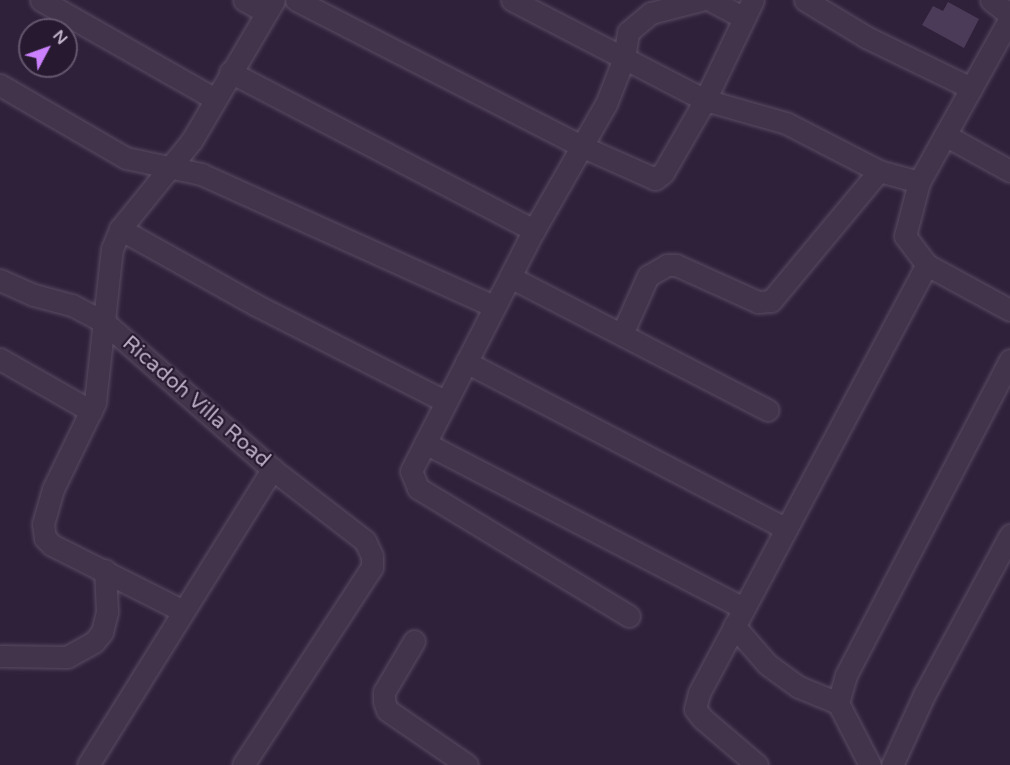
<!DOCTYPE html>
<style>
body{margin:0}
#map{position:relative;width:1010px;height:765px;overflow:hidden;background:#30213b;font-family:"Varela Round",sans-serif}
div>[style]{position:absolute}
[style*='--x']{left:calc(var(--x)*1px);top:calc(var(--y)*1px);width:calc(var(--w)*1px);rotate:calc(var(--a)*1deg)}
.building>*{inset:0;background:#4c3a59}
.roads{filter:drop-shadow(0 0 2px #5a4d63) drop-shadow(0 0 2px #5a4d63)}
.minor>*{height:21px;margin:-10.5px;padding:0 10.5px;transform-origin:10.5px;border-radius:10.5px;background:#42354b}
span{translate:-50% -50%;white-space:nowrap;text-align:center;line-height:1.15;-webkit-text-stroke:4.5px #271a30;paint-order:stroke}
.street-label{font-size:21px;color:#beb0c7}
.north{position:absolute;left:18px;top:18px;width:60px;height:60px;box-sizing:border-box;background:#271a30;border:2px solid #63566c;border-radius:50%;rotate:49deg;font-size:16px;font-weight:700;line-height:24px;text-align:center;color:#beb0c7}
.north::after{content:'';display:block;margin:auto;width:21px;height:27px;background:#cb80fd;clip-path:polygon(50% 0,100% 100%,50% 72%,0 100%)}
</style>
<div id="map">
<div class="building">
<i style="clip-path:polygon(948px 2px,979px 19px,964px 48px,922px 25px,933px 6px,943px 11px)"></i>
</div>
<div class="roads">
<div class="minor">
<i style="--x:41;--y:0;--w:200;--a:29.6"></i>
<i style="--x:244;--y:0;--w:25;--a:29"></i>
<i style="--x:296;--y:0;--w:320;--a:27.1"></i>
<i style="--x:581;--y:146;--w:81;--a:24"></i>
<i style="--x:655;--y:179;--w:10;--a:-37"></i>
<i style="--x:663;--y:173;--w:84;--a:-60.1"></i>
<i style="--x:705;--y:100;--w:111;--a:-64.4"></i>
<i style="--x:512;--y:0;--w:217;--a:27.4"></i>
<i style="--x:705;--y:100;--w:84;--a:15.9"></i>
<i style="--x:786;--y:123;--w:105;--a:27.3"></i>
<i style="--x:879;--y:171;--w:41;--a:15.4"></i>
<i style="--x:710;--y:0;--w:38;--a:28"></i>
<i style="--x:805;--y:0;--w:71;--a:31.2"></i>
<i style="--x:866;--y:37;--w:117;--a:25.9"></i>
<i style="--x:991;--y:0;--w:24;--a:38"></i>
<i style="--x:1010;--y:18;--w:188;--a:119"></i>
<i style="--x:919;--y:182;--w:56;--a:104.5"></i>
<i style="--x:905;--y:236;--w:36;--a:53"></i>
<i style="--x:927;--y:265;--w:94;--a:28.5"></i>
<i style="--x:230;--y:72;--w:343;--a:27.5"></i>
<i style="--x:0;--y:85;--w:146;--a:30.1"></i>
<i style="--x:126;--y:158;--w:77;--a:12"></i>
<i style="--x:201;--y:174;--w:321;--a:24.3"></i>
<i style="--x:945;--y:135;--w:74;--a:29"></i>
<i style="--x:120;--y:229;--w:156;--a:29.2"></i>
<i style="--x:256;--y:305;--w:213;--a:27"></i>
<i style="--x:510;--y:277;--w:290;--a:27.3"></i>
<i style="--x:0;--y:280;--w:37;--a:24"></i>
<i style="--x:34;--y:295;--w:39;--a:15"></i>
<i style="--x:72;--y:305;--w:36;--a:28"></i>
<i style="--x:104;--y:322;--w:223;--a:41.2"></i>
<i style="--x:272;--y:469;--w:118;--a:37.7"></i>
<i style="--x:365;--y:541;--w:17;--a:65"></i>
<i style="--x:372;--y:556;--w:11;--a:90"></i>
<i style="--x:372;--y:567;--w:236;--a:123.1"></i>
<i style="--x:622;--y:334;--w:64;--a:-65.9"></i>
<i style="--x:648;--y:276;--w:22;--a:-30"></i>
<i style="--x:667;--y:265;--w:9;--a:0"></i>
<i style="--x:676;--y:265;--w:90;--a:24.3"></i>
<i style="--x:758;--y:302;--w:13;--a:-4"></i>
<i style="--x:771;--y:301;--w:169;--a:-50.3"></i>
<i style="--x:0;--y:359;--w:105;--a:29.7"></i>
<i style="--x:466;--y:362;--w:360;--a:27.5"></i>
<i style="--x:425;--y:443;--w:358;--a:27.4"></i>
<i style="--x:183;--y:611;--w:147;--a:-153.3"></i>
<i style="--x:52;--y:545;--w:10;--a:-135"></i>
<i style="--x:45;--y:538;--w:14;--a:-98"></i>
<i style="--x:43;--y:524;--w:36;--a:-74"></i>
<i style="--x:53;--y:489;--w:97;--a:-64.2"></i>
<i style="--x:95;--y:402;--w:154;--a:-83.7"></i>
<i style="--x:112;--y:249;--w:22;--a:-68"></i>
<i style="--x:120;--y:229;--w:114;--a:-51"></i>
<i style="--x:192;--y:140;--w:162;--a:-59.6"></i>
<i style="--x:629;--y:616;--w:247;--a:-148.8"></i>
<i style="--x:418;--y:488;--w:18;--a:-112"></i>
<i style="--x:411;--y:471;--w:271;--a:-63"></i>
<i style="--x:534;--y:230;--w:145;--a:-60.3"></i>
<i style="--x:606;--y:104;--w:49;--a:-68.6"></i>
<i style="--x:624;--y:58;--w:26;--a:-81"></i>
<i style="--x:628;--y:32;--w:30;--a:-40"></i>
<i style="--x:651;--y:13;--w:52;--a:-14.6"></i>
<i style="--x:734;--y:626;--w:50;--a:49"></i>
<i style="--x:767;--y:664;--w:39;--a:36"></i>
<i style="--x:799;--y:687;--w:42;--a:22.3"></i>
<i style="--x:838;--y:703;--w:70;--a:62.7"></i>
<i style="--x:414;--y:641;--w:59;--a:120.5"></i>
<i style="--x:384;--y:692;--w:9;--a:90"></i>
<i style="--x:384;--y:701;--w:9;--a:72"></i>
<i style="--x:387;--y:710;--w:97;--a:34.5"></i>
<i style="--x:0;--y:656;--w:67;--a:0.9"></i>
<i style="--x:67;--y:657;--w:31;--a:-29"></i>
<i style="--x:94;--y:642;--w:13;--a:-51"></i>
<i style="--x:102;--y:632;--w:21;--a:-76"></i>
<i style="--x:107;--y:612;--w:42;--a:-92.7"></i>
<i style="--x:838;--y:703;--w:29;--a:-74"></i>
<i style="--x:846;--y:675;--w:355;--a:-62.5"></i>
<i style="--x:88;--y:765;--w:349;--a:-58.1"></i>
<i style="--x:757;--y:765;--w:72;--a:-139.5"></i>
<i style="--x:702;--y:718;--w:11;--a:-128"></i>
<i style="--x:695;--y:709;--w:16;--a:-76"></i>
<i style="--x:699;--y:693;--w:485;--a:-62"></i>
<i style="--x:892;--y:765;--w:77;--a:-65.4"></i>
<i style="--x:924;--y:695;--w:182;--a:-61.7"></i>
</div>
</div>
<div class="street-label">
<span style="left:196px;top:402px;rotate:41deg">Ricadoh Villa Road</span>
</div>
<div class="north">N</div>
</div>
